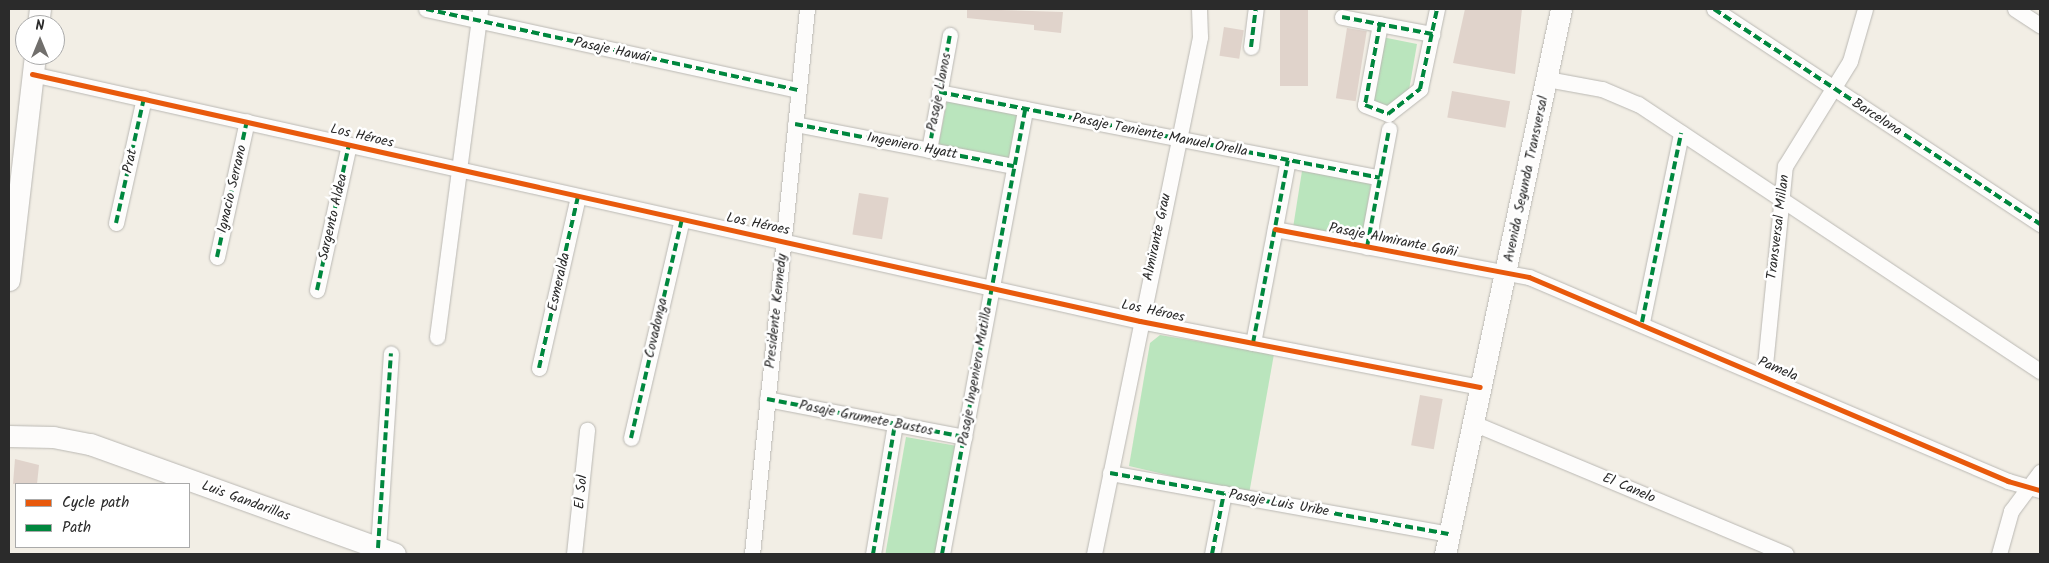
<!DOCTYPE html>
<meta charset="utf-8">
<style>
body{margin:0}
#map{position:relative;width:2049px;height:563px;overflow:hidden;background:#f2eee5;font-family:Kalam,sans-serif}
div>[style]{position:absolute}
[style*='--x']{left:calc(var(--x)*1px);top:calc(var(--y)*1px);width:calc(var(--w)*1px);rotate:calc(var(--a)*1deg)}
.green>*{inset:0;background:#bae5bd;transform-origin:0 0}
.building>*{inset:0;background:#e0d3cb;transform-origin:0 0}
.roads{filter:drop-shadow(0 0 1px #bab8b3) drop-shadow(0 0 1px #bab8b3)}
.street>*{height:15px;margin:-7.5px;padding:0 7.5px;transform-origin:7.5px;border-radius:7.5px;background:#fdfcfb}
.secondary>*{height:21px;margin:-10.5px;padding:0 10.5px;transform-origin:10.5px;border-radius:10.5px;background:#fdfcfb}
.quiet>*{height:4px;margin-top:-2px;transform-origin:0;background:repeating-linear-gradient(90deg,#00873e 0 8px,transparent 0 12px)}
.cycleway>*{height:5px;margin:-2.5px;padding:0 2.5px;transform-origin:2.5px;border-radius:2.5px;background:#e8590c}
span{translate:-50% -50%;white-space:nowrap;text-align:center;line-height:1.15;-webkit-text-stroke:5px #fff;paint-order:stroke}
.street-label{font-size:14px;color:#2b2b2b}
.frame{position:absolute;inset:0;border:10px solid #2b2b2b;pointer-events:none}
.legend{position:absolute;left:15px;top:483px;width:175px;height:65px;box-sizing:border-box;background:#fff;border:1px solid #aaa;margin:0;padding:6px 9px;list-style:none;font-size:15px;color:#2b2b2b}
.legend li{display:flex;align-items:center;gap:10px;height:25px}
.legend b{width:25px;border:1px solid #aaa}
.north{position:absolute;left:15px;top:15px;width:50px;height:50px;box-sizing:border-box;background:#fff;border:1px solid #aaa;border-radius:50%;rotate:0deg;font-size:14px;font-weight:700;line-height:20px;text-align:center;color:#2b2b2b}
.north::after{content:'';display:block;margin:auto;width:18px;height:22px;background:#716f6c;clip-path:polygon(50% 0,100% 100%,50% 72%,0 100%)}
</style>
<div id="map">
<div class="green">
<i style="clip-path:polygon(1382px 37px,1417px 44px,1408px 96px,1390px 110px,1369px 106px)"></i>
<i style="left:947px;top:101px;width:73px;height:47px;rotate:11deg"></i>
<i style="left:1302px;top:171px;width:70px;height:58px;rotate:9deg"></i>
<i style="clip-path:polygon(1160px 335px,1274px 354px,1249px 494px,1129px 466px,1150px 343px)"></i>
<i style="left:906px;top:437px;width:52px;height:119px;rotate:10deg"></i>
</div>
<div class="building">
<i style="clip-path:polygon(967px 9px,1063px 12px,1061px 33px,1034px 30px,1034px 25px,967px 18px)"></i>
<i style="left:1280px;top:9px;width:28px;height:77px"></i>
<i style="clip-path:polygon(1465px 9px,1522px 9px,1515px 74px,1453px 63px)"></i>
<i style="left:1224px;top:27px;width:20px;height:29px;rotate:9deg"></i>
<i style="left:1347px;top:28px;width:20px;height:71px;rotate:9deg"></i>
<i style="left:1452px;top:91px;width:59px;height:27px;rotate:10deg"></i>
<i style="left:859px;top:193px;width:30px;height:42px;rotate:9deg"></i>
<i style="left:1420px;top:395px;width:23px;height:51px;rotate:10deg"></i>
<i style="clip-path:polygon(15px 459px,39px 465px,37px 484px,13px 484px)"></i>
</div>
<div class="roads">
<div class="street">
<i style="--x:426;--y:9;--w:381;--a:12.3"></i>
<i style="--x:1714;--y:9;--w:391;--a:33.4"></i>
<i style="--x:2015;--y:9;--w:30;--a:33"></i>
<i style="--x:1342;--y:17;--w:92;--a:10.7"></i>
<i style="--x:1380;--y:24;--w:82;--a:100.5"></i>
<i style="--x:1365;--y:105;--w:25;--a:21"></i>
<i style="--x:1388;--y:114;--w:41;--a:-38"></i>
<i style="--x:1420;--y:89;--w:82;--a:-78"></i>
<i style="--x:1251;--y:47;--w:38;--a:-83"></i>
<i style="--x:32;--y:74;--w:1135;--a:12.57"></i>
<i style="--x:1140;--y:321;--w:346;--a:11"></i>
<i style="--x:1547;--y:79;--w:56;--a:10.3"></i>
<i style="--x:1602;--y:89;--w:39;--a:23"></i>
<i style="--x:1638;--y:104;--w:483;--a:33.6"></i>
<i style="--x:939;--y:92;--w:449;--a:11"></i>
<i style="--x:795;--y:124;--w:223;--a:10.9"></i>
<i style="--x:929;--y:150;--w:117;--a:-79.7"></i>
<i style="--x:116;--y:223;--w:128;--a:-77.4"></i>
<i style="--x:1275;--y:229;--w:258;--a:10.7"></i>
<i style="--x:1529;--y:277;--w:521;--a:23.07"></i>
<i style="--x:2008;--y:481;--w:33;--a:16"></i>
<i style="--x:1367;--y:247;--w:120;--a:-79.4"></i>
<i style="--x:217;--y:257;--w:139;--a:-77.6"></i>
<i style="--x:317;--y:290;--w:148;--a:-77.6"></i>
<i style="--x:1642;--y:322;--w:193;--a:-78.3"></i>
<i style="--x:437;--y:337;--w:331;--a:-82.5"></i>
<i style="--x:1253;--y:343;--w:186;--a:-79.2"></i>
<i style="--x:539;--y:368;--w:176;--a:-77.2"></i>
<i style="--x:1764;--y:375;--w:210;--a:-84.3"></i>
<i style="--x:1785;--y:166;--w:123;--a:-58.2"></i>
<i style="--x:1850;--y:61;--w:54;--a:-73.9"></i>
<i style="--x:767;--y:399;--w:201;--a:10.9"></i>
<i style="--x:1473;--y:423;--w:339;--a:22.7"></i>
<i style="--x:631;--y:438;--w:225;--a:-76.9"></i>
<i style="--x:1110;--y:473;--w:344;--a:10.2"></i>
<i style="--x:378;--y:548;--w:195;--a:-86.2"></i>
<i style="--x:574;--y:554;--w:125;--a:-84"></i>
<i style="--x:752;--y:554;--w:548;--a:-84.24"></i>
<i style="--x:873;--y:554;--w:132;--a:-80.4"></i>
<i style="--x:942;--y:554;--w:453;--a:-79.4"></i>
<i style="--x:1094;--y:554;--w:528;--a:-78.41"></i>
<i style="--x:1200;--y:37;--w:28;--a:-92"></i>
<i style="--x:1212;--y:554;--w:62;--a:-78.9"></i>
<i style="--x:1999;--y:554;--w:45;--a:-74.4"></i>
<i style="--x:2011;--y:511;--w:49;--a:-53.4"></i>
</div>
<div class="secondary">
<i style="--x:38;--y:25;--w:16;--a:-83"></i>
<i style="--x:9;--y:280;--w:226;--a:-83.4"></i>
<i style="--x:9;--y:436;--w:44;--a:1.3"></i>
<i style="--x:53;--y:437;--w:38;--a:11"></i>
<i style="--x:90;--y:444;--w:324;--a:19.8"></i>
<i style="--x:1445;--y:554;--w:557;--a:-77.98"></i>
</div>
</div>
<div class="quiet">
<i style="--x:426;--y:9;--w:381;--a:12.3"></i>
<i style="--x:1714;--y:9;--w:391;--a:33.4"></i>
<i style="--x:1342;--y:17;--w:92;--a:10.7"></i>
<i style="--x:1380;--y:24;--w:82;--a:100.5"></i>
<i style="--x:1365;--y:105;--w:25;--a:21"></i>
<i style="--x:1388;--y:114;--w:41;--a:-38"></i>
<i style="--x:1420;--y:89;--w:82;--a:-78"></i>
<i style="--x:1251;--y:47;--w:38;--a:-83"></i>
<i style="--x:939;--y:92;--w:449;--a:11"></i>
<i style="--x:795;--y:124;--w:223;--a:10.9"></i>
<i style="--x:929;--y:150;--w:117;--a:-79.7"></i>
<i style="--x:116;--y:223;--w:128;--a:-77.4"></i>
<i style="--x:1367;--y:247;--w:120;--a:-79.4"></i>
<i style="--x:217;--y:257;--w:139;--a:-77.6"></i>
<i style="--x:317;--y:290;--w:148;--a:-77.6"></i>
<i style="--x:1642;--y:322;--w:193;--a:-78.3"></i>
<i style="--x:1253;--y:343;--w:186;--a:-79.2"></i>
<i style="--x:539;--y:368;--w:176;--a:-77.2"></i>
<i style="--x:767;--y:399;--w:201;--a:10.9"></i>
<i style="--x:631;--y:438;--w:225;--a:-76.9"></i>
<i style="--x:1110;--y:473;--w:344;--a:10.2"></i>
<i style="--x:378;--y:548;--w:195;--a:-86.2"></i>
<i style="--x:873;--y:554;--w:132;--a:-80.4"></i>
<i style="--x:942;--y:554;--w:453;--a:-79.4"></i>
<i style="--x:1212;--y:554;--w:62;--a:-78.9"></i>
</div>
<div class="cycleway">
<i style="--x:32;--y:74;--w:1135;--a:12.57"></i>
<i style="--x:1140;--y:321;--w:346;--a:11"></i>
<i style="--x:1275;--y:229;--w:258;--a:10.7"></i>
<i style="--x:1529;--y:277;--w:521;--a:23.07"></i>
<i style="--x:2008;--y:481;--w:33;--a:16"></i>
</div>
<div class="street-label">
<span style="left:612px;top:50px;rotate:12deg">Pasaje Hawái</span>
<span style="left:939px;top:92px;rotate:-79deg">Pasaje Llanos</span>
<span style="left:1877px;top:117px;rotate:33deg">Barcelona</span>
<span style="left:1160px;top:135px;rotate:11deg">Pasaje Teniente Manuel Orella</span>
<span style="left:362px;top:136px;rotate:13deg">Los Héroes</span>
<span style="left:912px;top:146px;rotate:11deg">Ingeniero Hyatt</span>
<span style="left:130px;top:161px;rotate:-78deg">Prat</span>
<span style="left:1526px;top:179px;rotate:-78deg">Avenida Segunda Transversal</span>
<span style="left:232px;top:189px;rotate:-77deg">Ignacio Serrano</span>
<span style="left:333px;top:217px;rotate:-77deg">Sargento Aldea</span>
<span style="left:758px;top:224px;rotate:12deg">Los Héroes</span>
<span style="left:1778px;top:227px;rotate:-83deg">Transversal Millan</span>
<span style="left:1157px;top:237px;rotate:-78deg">Almirante Grau</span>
<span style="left:1393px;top:240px;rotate:11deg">Pasaje Almirante Goñi</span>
<span style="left:559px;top:282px;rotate:-77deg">Esmeralda</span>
<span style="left:776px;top:311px;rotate:-84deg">Presidente Kennedy</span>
<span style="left:1153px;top:311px;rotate:12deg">Los Héroes</span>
<span style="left:656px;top:328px;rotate:-77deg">Covadonga</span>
<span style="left:1778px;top:369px;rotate:23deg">Pamela</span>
<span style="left:975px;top:376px;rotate:-80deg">Pasaje Ingeniero Mutilla</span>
<span style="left:866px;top:418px;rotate:11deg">Pasaje Grumete Bustos</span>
<span style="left:1629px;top:488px;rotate:23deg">El Canelo</span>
<span style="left:581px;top:492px;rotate:-84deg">El Sol</span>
<span style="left:246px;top:501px;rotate:20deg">Luis Gandarillas</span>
<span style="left:1279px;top:503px;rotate:10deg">Pasaje Luis Uribe</span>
</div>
<div class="frame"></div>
<ul class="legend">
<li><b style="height:6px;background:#e8590c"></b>Cycle path</li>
<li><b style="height:6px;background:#00873e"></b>Path</li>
</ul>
<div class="north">N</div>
</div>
